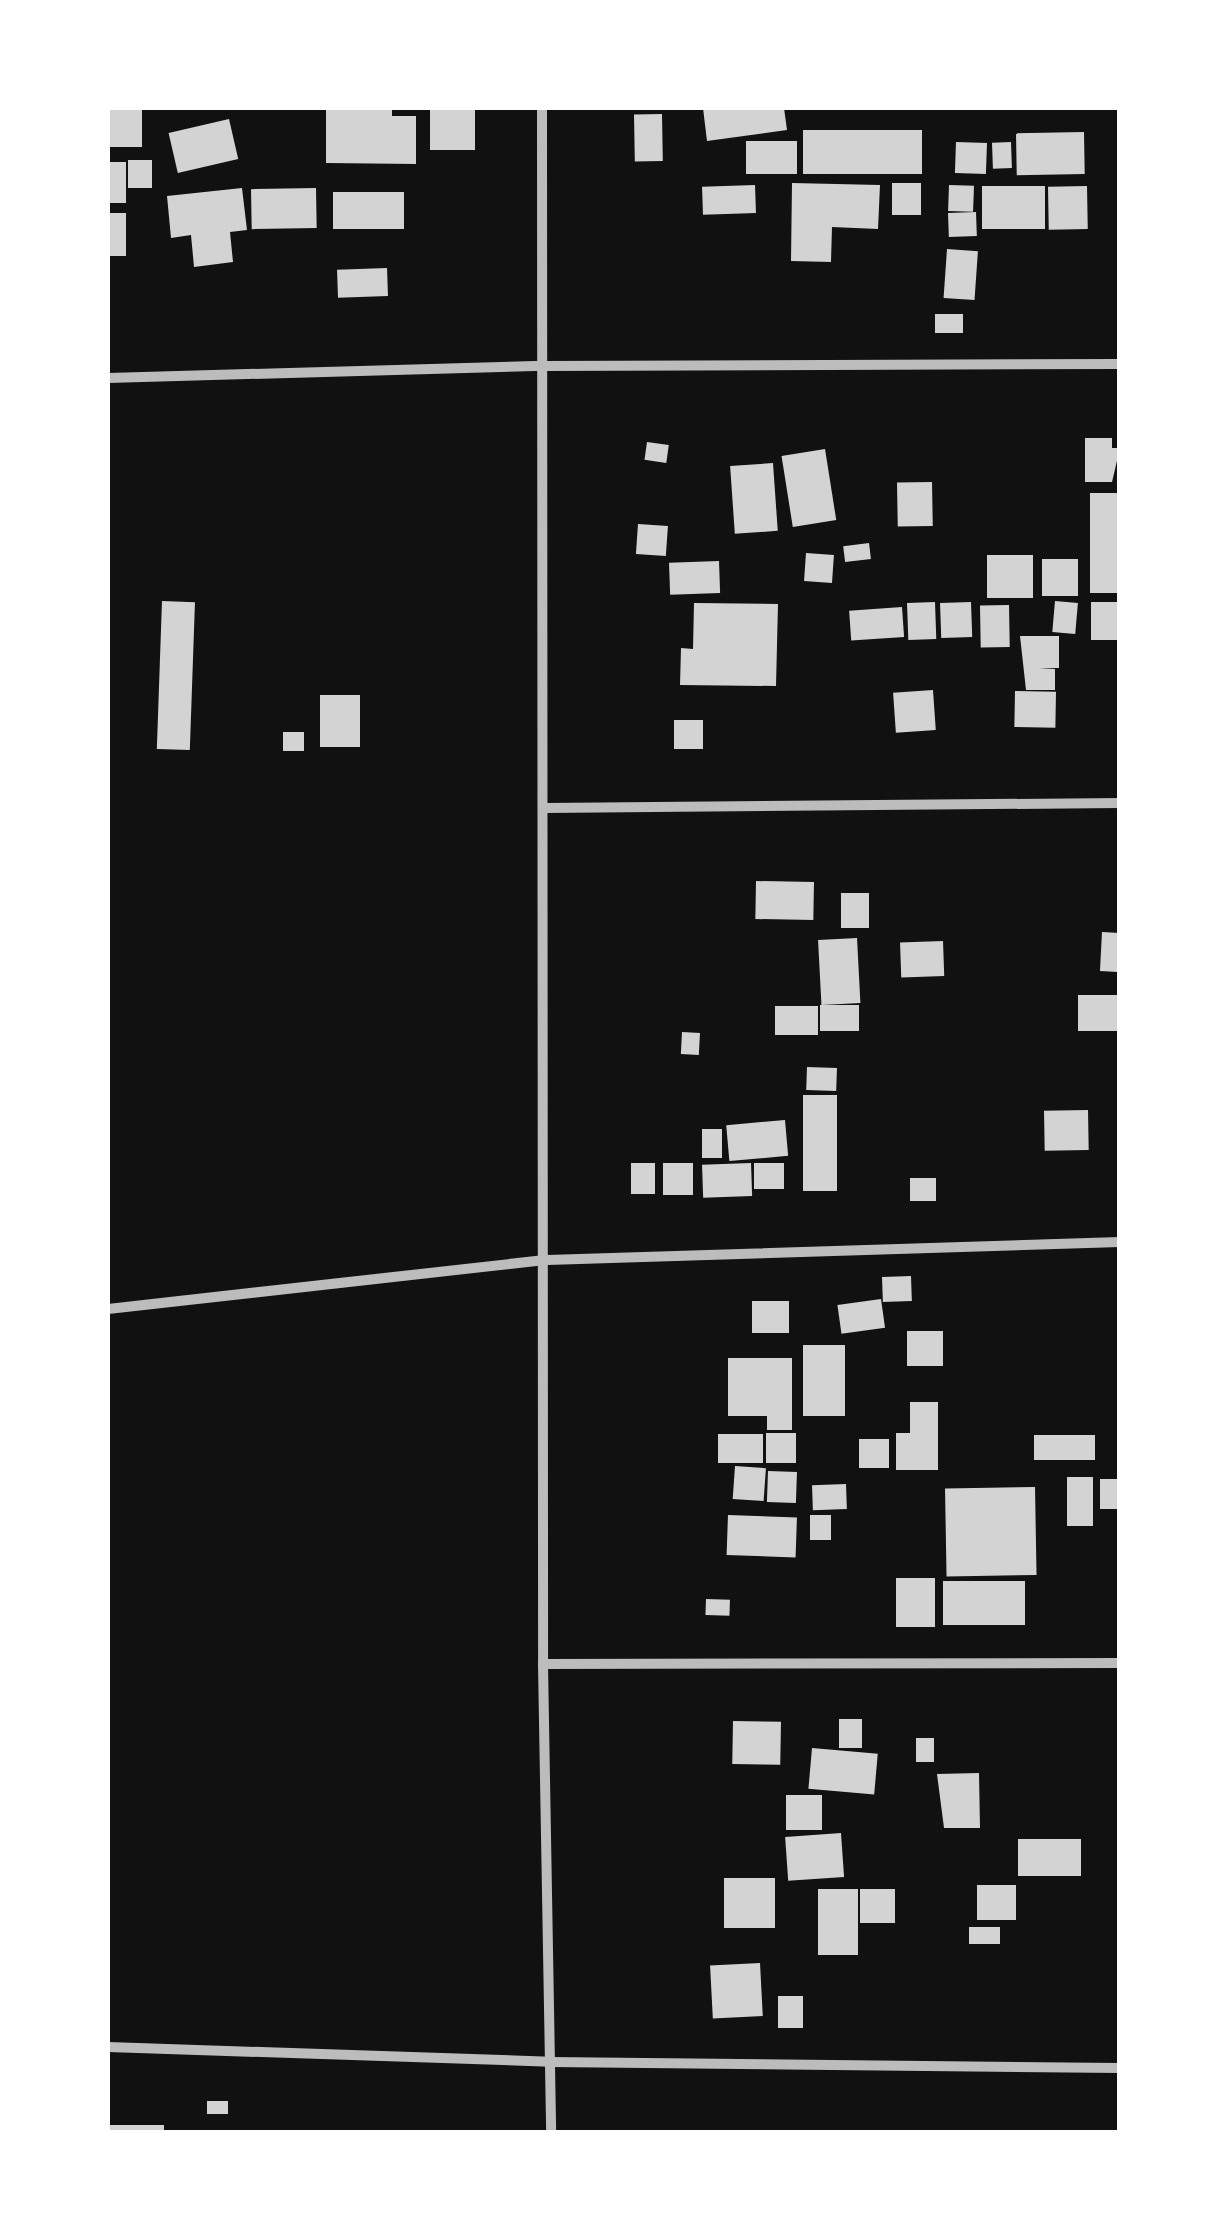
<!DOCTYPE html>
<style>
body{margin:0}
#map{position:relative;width:1227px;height:2240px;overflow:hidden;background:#111;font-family:Arial,sans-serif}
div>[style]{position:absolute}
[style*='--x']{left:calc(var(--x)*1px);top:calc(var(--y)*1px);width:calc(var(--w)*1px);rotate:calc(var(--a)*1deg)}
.building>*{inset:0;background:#d3d3d3;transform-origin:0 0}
.minor>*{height:10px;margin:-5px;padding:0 5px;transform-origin:5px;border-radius:5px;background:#bcbcbc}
span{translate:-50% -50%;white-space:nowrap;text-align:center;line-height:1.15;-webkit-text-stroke:8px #fff;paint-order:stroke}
.frame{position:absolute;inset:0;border:110px solid #fff;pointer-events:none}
</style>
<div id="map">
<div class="building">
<i style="left:108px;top:108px;width:34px;height:39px"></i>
<i style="clip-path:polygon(326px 108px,392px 108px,392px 116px,416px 116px,416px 164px,326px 163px)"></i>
<i style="left:430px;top:108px;width:45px;height:42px"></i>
<i style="clip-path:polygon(703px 108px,784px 108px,787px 130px,707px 141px)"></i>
<i style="left:662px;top:114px;width:47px;height:28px;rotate:89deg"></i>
<i style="left:229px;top:119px;width:41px;height:62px;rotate:77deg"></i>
<i style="left:803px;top:130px;width:119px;height:44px"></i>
<i style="left:1084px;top:132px;width:42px;height:68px;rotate:89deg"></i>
<i style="left:746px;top:141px;width:51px;height:33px"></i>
<i style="left:956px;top:142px;width:31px;height:31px;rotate:2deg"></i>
<i style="left:1011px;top:142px;width:26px;height:19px;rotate:88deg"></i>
<i style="left:152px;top:160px;width:28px;height:24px;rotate:90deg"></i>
<i style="left:108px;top:162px;width:18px;height:41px"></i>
<i style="clip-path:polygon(792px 183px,880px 185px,878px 229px,832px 227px,831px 262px,791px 261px)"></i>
<i style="left:892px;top:183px;width:29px;height:32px"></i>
<i style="left:755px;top:185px;width:28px;height:53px;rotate:88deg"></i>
<i style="left:949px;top:185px;width:25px;height:26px;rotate:2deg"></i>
<i style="left:982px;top:186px;width:63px;height:43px"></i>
<i style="left:1087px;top:186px;width:43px;height:39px;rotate:89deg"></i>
<i style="clip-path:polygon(242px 188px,247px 230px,230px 232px,233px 262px,194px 267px,191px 235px,171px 238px,167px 196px)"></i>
<i style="left:316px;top:188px;width:40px;height:65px;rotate:89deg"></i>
<i style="left:333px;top:192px;width:71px;height:37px"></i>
<i style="left:976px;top:212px;width:24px;height:28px;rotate:88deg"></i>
<i style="left:126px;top:213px;width:43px;height:18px;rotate:90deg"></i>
<i style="left:947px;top:249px;width:31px;height:49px;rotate:4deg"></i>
<i style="left:387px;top:268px;width:28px;height:50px;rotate:88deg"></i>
<i style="left:935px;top:314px;width:28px;height:19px"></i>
<i style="clip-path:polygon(1085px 438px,1112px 438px,1112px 448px,1120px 448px,1112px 482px,1085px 482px)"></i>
<i style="left:647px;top:442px;width:22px;height:18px;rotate:8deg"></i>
<i style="left:825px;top:449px;width:72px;height:44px;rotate:81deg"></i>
<i style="left:773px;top:463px;width:68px;height:43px;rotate:86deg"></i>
<i style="left:932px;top:482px;width:44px;height:35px;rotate:89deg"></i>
<i style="left:1090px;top:493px;width:30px;height:100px"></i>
<i style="left:638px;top:524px;width:30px;height:30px;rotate:4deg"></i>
<i style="left:869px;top:543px;width:16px;height:26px;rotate:83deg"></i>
<i style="left:806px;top:553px;width:28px;height:28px;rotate:4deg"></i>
<i style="left:987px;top:555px;width:46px;height:43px"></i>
<i style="left:1078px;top:559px;width:37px;height:36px;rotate:90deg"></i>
<i style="left:719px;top:561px;width:32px;height:50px;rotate:88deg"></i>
<i style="left:162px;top:601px;width:33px;height:148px;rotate:2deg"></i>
<i style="left:1055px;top:601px;width:23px;height:31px;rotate:5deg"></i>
<i style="left:935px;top:602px;width:37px;height:28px;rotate:88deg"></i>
<i style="left:971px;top:602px;width:35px;height:31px;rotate:88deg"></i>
<i style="left:1091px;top:602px;width:29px;height:38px"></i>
<i style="clip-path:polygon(694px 603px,778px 604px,776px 686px,680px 685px,681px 648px,693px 649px)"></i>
<i style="left:1009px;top:605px;width:42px;height:29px;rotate:89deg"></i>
<i style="left:902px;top:607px;width:30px;height:53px;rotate:86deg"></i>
<i style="clip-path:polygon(1020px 636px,1059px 636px,1059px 668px,1039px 668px,1055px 669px,1055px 690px,1026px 690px)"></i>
<i style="left:933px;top:690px;width:40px;height:40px;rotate:86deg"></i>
<i style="left:1015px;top:691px;width:41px;height:36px;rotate:1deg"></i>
<i style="left:320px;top:695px;width:40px;height:52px"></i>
<i style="left:674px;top:720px;width:29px;height:29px"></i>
<i style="left:283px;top:732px;width:21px;height:19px"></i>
<i style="left:756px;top:881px;width:58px;height:38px;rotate:1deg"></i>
<i style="left:841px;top:893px;width:28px;height:35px"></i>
<i style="left:1102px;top:932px;width:18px;height:39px;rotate:3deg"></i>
<i style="left:857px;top:938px;width:65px;height:39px;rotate:87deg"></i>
<i style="left:943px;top:941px;width:35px;height:43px;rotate:88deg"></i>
<i style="left:1120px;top:995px;width:36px;height:42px;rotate:90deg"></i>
<i style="left:859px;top:1005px;width:26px;height:39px;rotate:90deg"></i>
<i style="left:775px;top:1006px;width:43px;height:29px"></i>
<i style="left:682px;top:1032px;width:18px;height:22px;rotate:3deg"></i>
<i style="left:807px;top:1067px;width:30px;height:23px;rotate:2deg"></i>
<i style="left:803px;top:1095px;width:34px;height:96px"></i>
<i style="left:1088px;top:1110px;width:40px;height:44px;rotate:89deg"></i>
<i style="left:785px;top:1120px;width:36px;height:59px;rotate:85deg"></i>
<i style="left:702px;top:1129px;width:20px;height:29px"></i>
<i style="left:631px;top:1163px;width:24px;height:31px"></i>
<i style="left:663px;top:1163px;width:30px;height:32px"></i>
<i style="left:751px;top:1163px;width:33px;height:49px;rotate:88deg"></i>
<i style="left:754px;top:1163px;width:30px;height:26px"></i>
<i style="left:910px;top:1178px;width:26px;height:23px"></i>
<i style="left:911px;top:1276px;width:25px;height:29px;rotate:88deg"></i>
<i style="left:881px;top:1299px;width:29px;height:44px;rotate:82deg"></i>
<i style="left:752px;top:1301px;width:37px;height:32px"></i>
<i style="left:907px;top:1331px;width:36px;height:35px"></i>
<i style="left:803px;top:1345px;width:42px;height:71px"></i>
<i style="clip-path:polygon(728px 1358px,792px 1358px,792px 1430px,767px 1430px,767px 1416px,728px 1416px)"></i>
<i style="clip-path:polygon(910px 1402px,938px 1402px,938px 1470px,896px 1470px,896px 1433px,910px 1433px)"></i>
<i style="left:766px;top:1433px;width:30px;height:30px"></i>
<i style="left:718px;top:1434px;width:45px;height:29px"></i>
<i style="left:1034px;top:1435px;width:61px;height:25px"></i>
<i style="left:859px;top:1439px;width:30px;height:29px"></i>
<i style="left:735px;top:1466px;width:31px;height:33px;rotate:4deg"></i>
<i style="left:768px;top:1471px;width:29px;height:31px;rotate:2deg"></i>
<i style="left:1067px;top:1477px;width:26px;height:49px"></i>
<i style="left:1100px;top:1479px;width:20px;height:30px"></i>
<i style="left:846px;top:1484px;width:25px;height:34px;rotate:88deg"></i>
<i style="left:1035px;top:1487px;width:88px;height:90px;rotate:89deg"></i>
<i style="left:728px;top:1515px;width:69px;height:40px;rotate:2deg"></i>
<i style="left:810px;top:1515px;width:21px;height:25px"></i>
<i style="left:896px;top:1578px;width:39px;height:49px"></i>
<i style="left:943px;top:1581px;width:82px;height:44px"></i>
<i style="left:706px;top:1599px;width:24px;height:16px;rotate:2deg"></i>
<i style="left:839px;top:1719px;width:23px;height:29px"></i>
<i style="left:733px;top:1721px;width:48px;height:43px;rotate:1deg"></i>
<i style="left:916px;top:1738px;width:18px;height:24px"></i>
<i style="left:812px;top:1748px;width:66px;height:41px;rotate:5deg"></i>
<i style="clip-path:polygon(979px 1773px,980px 1828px,944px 1828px,937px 1774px)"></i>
<i style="left:786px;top:1795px;width:36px;height:35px"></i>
<i style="left:841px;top:1833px;width:44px;height:56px;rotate:86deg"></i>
<i style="left:1018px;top:1839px;width:63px;height:37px"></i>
<i style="left:724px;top:1878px;width:51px;height:50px"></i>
<i style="left:977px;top:1885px;width:39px;height:35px"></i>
<i style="left:818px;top:1889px;width:40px;height:66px"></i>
<i style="left:860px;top:1889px;width:35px;height:34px"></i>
<i style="left:969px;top:1927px;width:31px;height:17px"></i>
<i style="left:760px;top:1963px;width:53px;height:50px;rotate:87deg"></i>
<i style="left:778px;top:1996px;width:25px;height:32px"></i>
<i style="left:228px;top:2101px;width:13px;height:21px;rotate:90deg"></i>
<i style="left:108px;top:2125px;width:56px;height:7px"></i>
</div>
<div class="minor">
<i style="--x:542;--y:108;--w:1556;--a:89.96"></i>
<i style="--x:543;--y:1664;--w:468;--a:89"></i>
<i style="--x:108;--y:378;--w:436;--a:-1.6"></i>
<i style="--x:544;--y:366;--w:576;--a:-0.2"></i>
<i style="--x:545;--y:808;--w:575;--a:-0.5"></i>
<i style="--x:108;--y:1309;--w:442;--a:-6.4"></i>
<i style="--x:547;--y:1260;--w:573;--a:-1.8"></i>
<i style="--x:543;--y:1664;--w:577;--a:-0.1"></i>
<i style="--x:108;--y:2047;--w:442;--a:1.9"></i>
<i style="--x:550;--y:2062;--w:570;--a:0.6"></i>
</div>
<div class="frame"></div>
</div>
